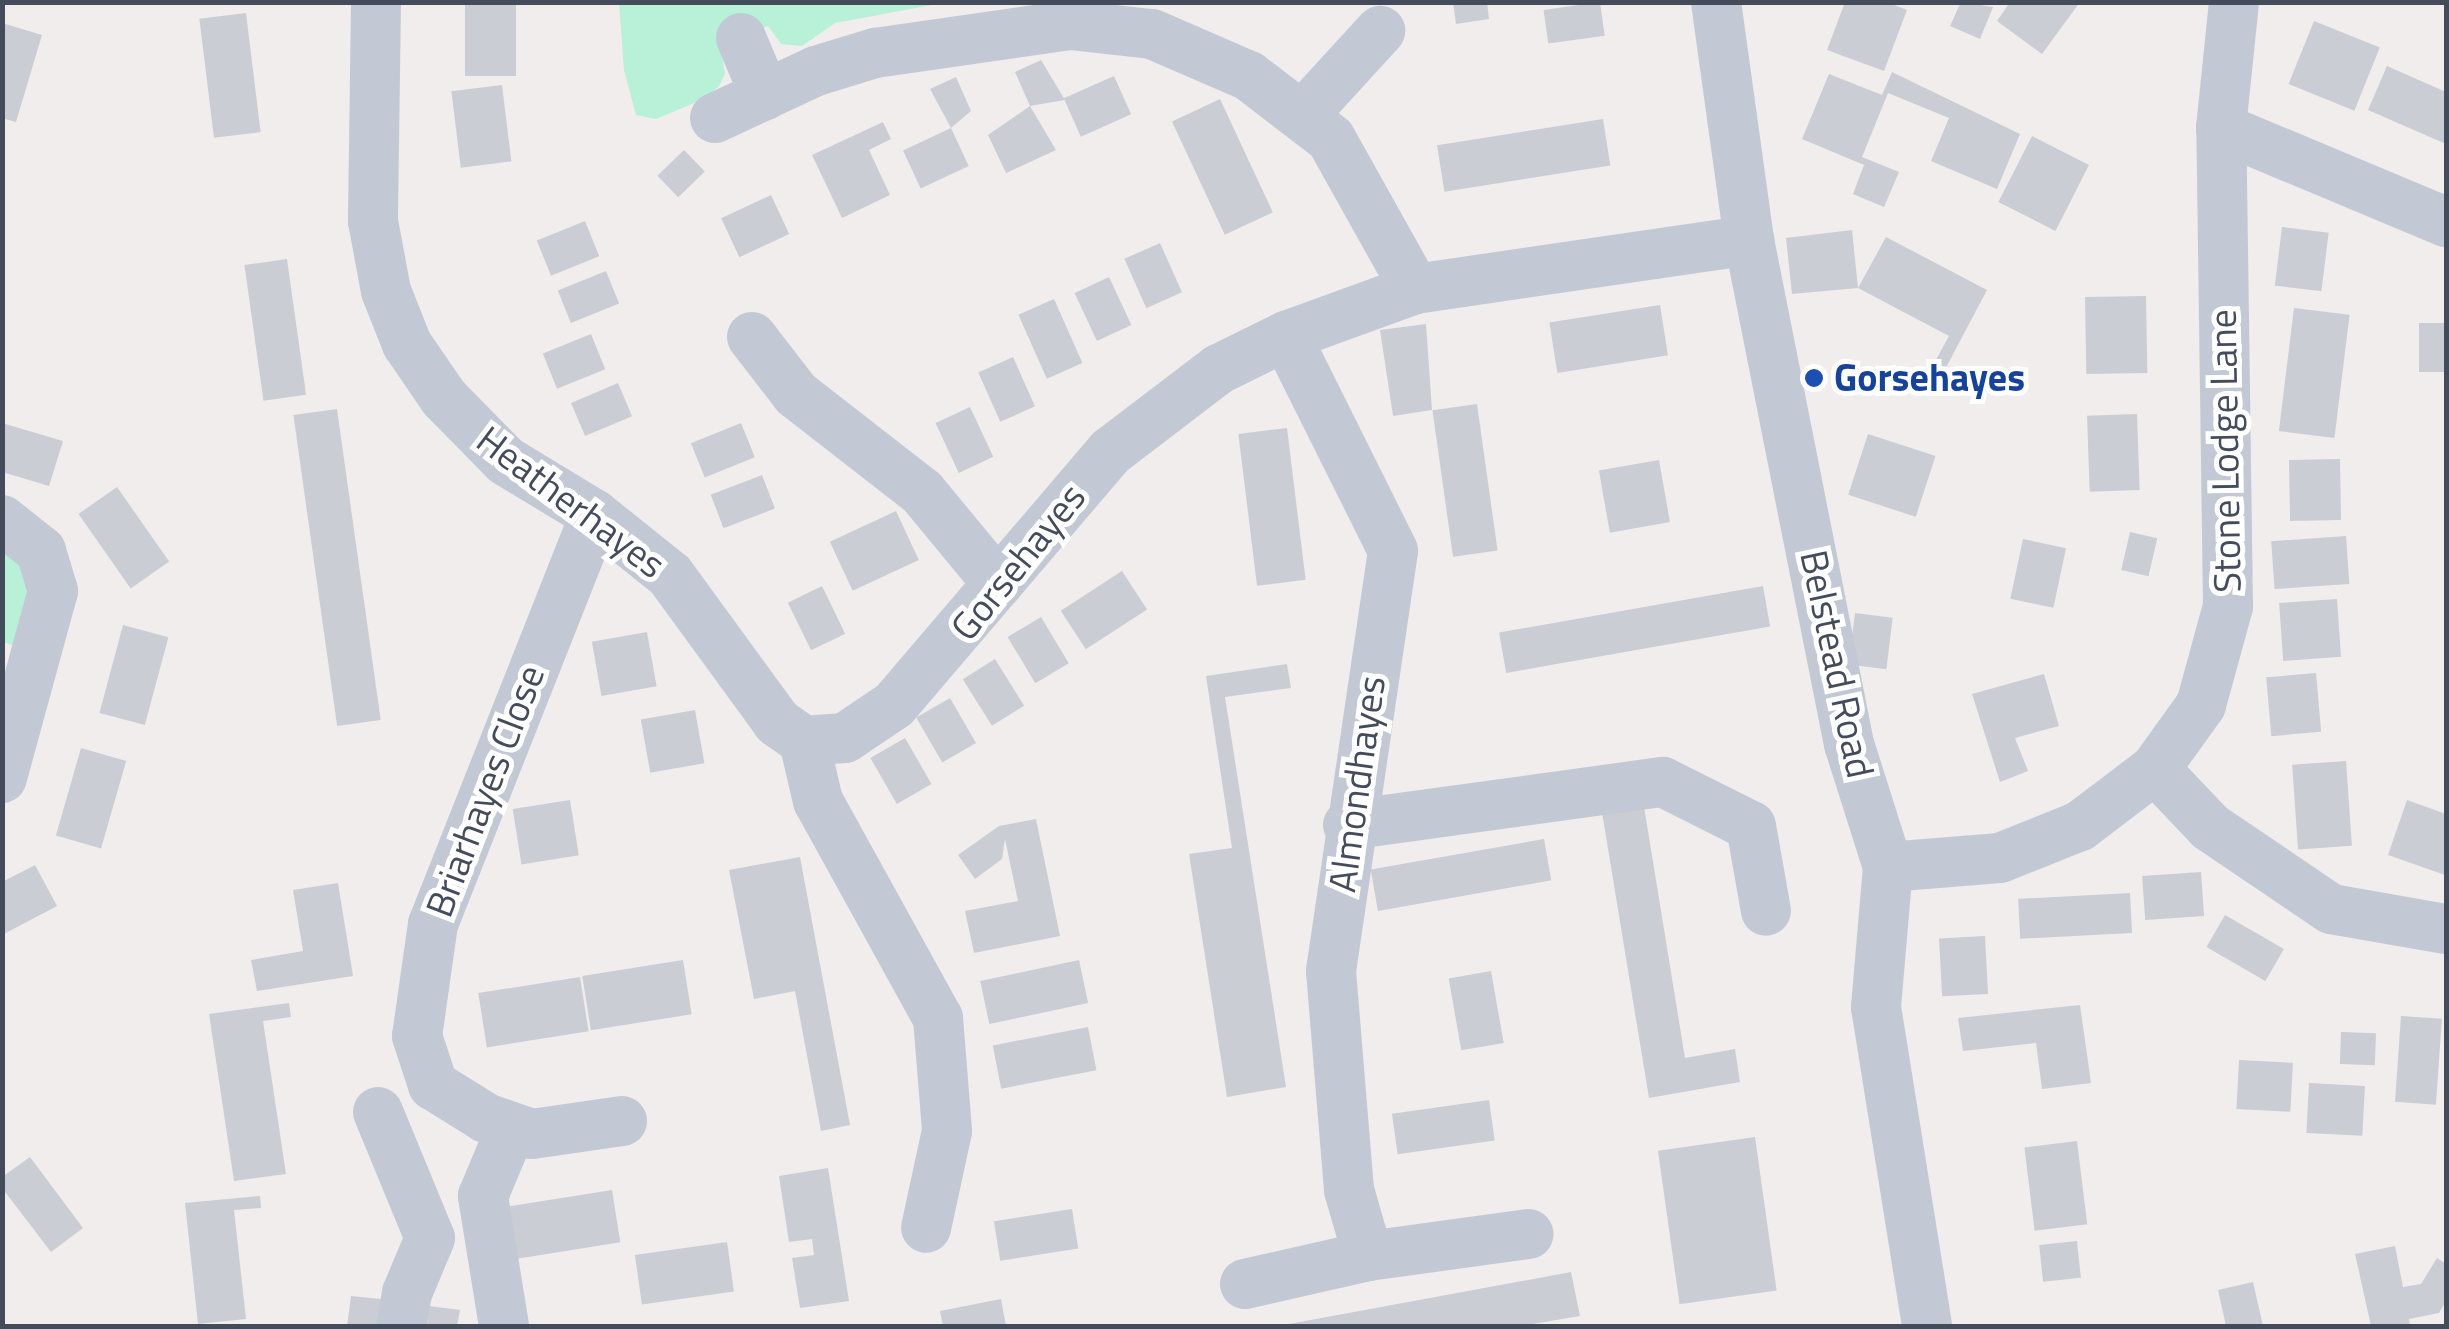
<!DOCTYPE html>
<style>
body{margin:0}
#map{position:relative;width:2449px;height:1329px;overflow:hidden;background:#f0edec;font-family:"Titillium Web",sans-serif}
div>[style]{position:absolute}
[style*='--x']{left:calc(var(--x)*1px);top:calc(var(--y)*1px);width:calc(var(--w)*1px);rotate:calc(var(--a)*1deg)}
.green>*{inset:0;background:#b8f0d8}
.building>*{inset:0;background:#cbcdd5;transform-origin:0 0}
.minor>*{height:50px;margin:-25px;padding:0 25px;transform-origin:25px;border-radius:25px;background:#c2c9d5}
.dots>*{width:28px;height:28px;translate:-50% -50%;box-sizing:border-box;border:5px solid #fff;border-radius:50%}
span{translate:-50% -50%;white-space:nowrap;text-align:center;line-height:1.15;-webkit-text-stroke:10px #fff;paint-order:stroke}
.transit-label{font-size:38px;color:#164399;font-weight:700}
.left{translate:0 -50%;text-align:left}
.street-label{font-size:38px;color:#444c5b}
.frame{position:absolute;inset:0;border:5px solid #444c5b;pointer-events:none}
</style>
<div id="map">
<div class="green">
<i style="clip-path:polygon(619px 2px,943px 3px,835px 23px,802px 46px,781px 44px,768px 26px,720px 44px,725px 74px,719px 86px,706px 98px,656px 119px,636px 115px,624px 70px)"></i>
<i style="clip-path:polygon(2px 538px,31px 572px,27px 650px,3px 642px)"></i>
</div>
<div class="building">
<i style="left:465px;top:2px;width:51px;height:74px"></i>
<i style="clip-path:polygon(1453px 2px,1487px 2px,1489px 19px,1456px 24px)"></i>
<i style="left:1600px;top:2px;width:34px;height:57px;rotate:82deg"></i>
<i style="clip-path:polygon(1845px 2px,1887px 2px,1907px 10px,1884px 71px,1827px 50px)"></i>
<i style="clip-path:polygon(1961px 2px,1993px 7px,1980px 39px,1950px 26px)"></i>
<i style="clip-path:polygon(2010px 2px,2080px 2px,2042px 54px,1997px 21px)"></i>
<i style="left:246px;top:13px;width:120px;height:47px;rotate:83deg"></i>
<i style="left:2314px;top:21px;width:71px;height:68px;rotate:22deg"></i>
<i style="clip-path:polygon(2px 23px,42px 35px,16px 122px,2px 118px)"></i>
<i style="clip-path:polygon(1041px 60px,1065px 100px,1030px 106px,1015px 72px)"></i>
<i style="clip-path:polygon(2387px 66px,2446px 92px,2446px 144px,2368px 110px)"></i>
<i style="clip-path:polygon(1892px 72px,2020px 134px,1997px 189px,1931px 161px,1949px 118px,1888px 93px,1862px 157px,1899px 172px,1884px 207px,1853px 194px,1864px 165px,1802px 139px,1829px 74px,1882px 95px)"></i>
<i style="left:1114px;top:76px;width:42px;height:55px;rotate:66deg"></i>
<i style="clip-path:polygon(956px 77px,971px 111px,951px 128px,930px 89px)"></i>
<i style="left:502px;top:85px;width:77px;height:51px;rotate:83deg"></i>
<i style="left:1220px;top:99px;width:125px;height:53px;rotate:65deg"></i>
<i style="clip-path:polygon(1030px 106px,1056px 150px,1006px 173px,988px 135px)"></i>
<i style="left:1603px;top:119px;width:47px;height:168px;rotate:81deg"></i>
<i style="clip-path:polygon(883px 122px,891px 139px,869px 150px,890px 195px,842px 218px,812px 155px)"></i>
<i style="left:951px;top:128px;width:42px;height:53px;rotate:65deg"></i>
<i style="left:2032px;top:136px;width:64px;height:74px;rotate:27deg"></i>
<i style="left:684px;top:150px;width:30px;height:37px;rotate:46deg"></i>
<i style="left:771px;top:195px;width:43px;height:55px;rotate:65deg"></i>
<i style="left:585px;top:221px;width:38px;height:52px;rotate:68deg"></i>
<i style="left:2282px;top:227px;width:47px;height:59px;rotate:7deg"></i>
<i style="clip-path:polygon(1852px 230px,1858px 288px,1886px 237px,1987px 290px,1942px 375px,1931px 369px,1949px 336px,1858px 288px,1792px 294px,1786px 238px)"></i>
<i style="left:1160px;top:243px;width:54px;height:39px;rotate:66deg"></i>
<i style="left:287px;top:259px;width:137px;height:43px;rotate:82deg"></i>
<i style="left:606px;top:271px;width:35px;height:52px;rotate:68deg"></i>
<i style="left:1109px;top:277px;width:53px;height:38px;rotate:65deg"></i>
<i style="left:2146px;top:296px;width:77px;height:61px;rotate:89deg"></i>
<i style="left:1054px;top:299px;width:70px;height:39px;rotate:66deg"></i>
<i style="left:1660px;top:305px;width:51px;height:112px;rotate:81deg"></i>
<i style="left:2294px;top:308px;width:56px;height:124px;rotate:7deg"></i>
<i style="left:2446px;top:323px;width:49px;height:27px;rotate:90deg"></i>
<i style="clip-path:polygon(1426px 324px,1432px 410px,1393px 416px,1380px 330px)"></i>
<i style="left:591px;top:334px;width:38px;height:52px;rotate:68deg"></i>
<i style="left:1013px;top:357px;width:54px;height:38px;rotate:66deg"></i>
<i style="left:618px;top:383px;width:36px;height:51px;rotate:67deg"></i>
<i style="left:1477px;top:404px;width:148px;height:45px;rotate:82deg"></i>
<i style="left:970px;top:407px;width:55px;height:38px;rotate:65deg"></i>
<i style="left:337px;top:409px;width:314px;height:44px;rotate:82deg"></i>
<i style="left:2137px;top:414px;width:76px;height:50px;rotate:88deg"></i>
<i style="clip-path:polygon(2px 423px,63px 441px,49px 486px,2px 472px)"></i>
<i style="left:741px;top:423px;width:37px;height:54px;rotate:68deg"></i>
<i style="left:1287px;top:428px;width:153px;height:49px;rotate:83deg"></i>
<i style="left:1868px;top:434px;width:71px;height:64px;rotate:18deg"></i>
<i style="left:2340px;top:459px;width:61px;height:51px;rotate:89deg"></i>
<i style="left:1659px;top:460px;width:63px;height:61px;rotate:80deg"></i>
<i style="left:762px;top:475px;width:36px;height:55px;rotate:69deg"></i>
<i style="left:117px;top:487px;width:91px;height:47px;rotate:55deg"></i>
<i style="left:896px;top:511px;width:54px;height:73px;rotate:65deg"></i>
<i style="left:2130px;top:532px;width:28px;height:39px;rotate:13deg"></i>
<i style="left:2346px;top:536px;width:48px;height:75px;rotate:86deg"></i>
<i style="left:2023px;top:539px;width:44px;height:61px;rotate:12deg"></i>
<i style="left:1122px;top:571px;width:46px;height:73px;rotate:57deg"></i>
<i style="left:822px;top:586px;width:53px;height:38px;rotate:64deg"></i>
<i style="left:1763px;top:586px;width:41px;height:268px;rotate:80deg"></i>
<i style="left:2337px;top:599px;width:58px;height:58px;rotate:86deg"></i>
<i style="left:1855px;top:613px;width:38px;height:52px;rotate:7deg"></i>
<i style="left:1041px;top:617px;width:54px;height:39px;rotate:59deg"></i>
<i style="left:123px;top:625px;width:47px;height:91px;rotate:15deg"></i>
<i style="left:647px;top:632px;width:55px;height:56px;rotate:80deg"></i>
<i style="left:995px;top:659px;width:55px;height:38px;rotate:58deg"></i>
<i style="clip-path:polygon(1287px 664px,1291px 688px,1225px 697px,1286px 1087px,1227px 1097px,1189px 854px,1232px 848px,1206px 676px)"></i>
<i style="left:2316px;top:673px;width:59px;height:50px;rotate:85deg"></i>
<i style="clip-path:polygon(2044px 674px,2059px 726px,2015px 738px,2028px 771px,2000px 782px,1972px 694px)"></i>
<i style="left:950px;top:698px;width:52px;height:39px;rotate:60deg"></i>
<i style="left:695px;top:710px;width:54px;height:55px;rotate:80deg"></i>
<i style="left:905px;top:738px;width:53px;height:40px;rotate:60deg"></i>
<i style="left:81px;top:748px;width:47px;height:91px;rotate:16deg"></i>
<i style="left:2346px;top:761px;width:85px;height:54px;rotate:86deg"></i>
<i style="clip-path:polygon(1641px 788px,1685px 1058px,1735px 1049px,1740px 1082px,1649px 1098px,1599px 794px)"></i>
<i style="left:570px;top:800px;width:56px;height:58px;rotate:81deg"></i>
<i style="clip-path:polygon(2407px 800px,2446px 814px,2445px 875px,2388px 855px)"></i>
<i style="clip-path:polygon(1036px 819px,1060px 936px,974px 953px,965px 911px,1018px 901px,1005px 839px,1002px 859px,975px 879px,958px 855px,999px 826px)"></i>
<i style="left:1544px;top:839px;width:42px;height:176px;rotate:80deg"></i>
<i style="clip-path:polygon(800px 857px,850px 1125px,821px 1131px,795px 991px,754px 999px,729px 870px)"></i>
<i style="clip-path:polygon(35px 865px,57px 906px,2px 935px,2px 882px)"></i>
<i style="left:2201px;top:872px;width:44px;height:59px;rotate:86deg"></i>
<i style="clip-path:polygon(338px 883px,353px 976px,257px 991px,251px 960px,303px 951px,293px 890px)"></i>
<i style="left:2130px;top:893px;width:40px;height:112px;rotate:87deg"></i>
<i style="left:2225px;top:915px;width:68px;height:37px;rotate:30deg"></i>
<i style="left:1985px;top:936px;width:58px;height:46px;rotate:87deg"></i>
<i style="left:683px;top:960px;width:55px;height:102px;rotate:81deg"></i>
<i style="left:1079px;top:960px;width:44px;height:101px;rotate:78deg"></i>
<i style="left:1491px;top:971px;width:73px;height:43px;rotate:80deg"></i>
<i style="left:580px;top:977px;width:55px;height:103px;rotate:81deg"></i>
<i style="clip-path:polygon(289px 1003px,291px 1017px,263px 1021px,286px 1174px,234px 1181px,209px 1014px)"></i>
<i style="clip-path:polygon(2080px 1005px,2091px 1083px,2042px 1089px,2036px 1043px,1963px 1051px,1958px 1018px)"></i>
<i style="left:2401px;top:1016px;width:41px;height:86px;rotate:4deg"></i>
<i style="left:1088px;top:1027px;width:44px;height:97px;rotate:79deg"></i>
<i style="left:2341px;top:1032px;width:35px;height:32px;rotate:2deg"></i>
<i style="left:2239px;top:1060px;width:54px;height:49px;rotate:3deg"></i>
<i style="left:2309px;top:1083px;width:56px;height:50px;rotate:3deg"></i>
<i style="left:1489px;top:1100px;width:41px;height:98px;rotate:82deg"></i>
<i style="left:1755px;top:1137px;width:155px;height:98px;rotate:82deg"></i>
<i style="left:2077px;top:1141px;width:84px;height:53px;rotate:83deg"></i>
<i style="clip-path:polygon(30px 1157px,83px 1228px,51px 1252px,2px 1188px,2px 1177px)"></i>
<i style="clip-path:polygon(828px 1168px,849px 1301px,800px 1308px,792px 1258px,814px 1255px,812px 1239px,789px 1242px,779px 1176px)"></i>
<i style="left:612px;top:1190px;width:53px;height:124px;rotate:81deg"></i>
<i style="clip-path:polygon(260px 1196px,261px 1208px,234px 1210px,246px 1319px,198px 1324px,185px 1203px)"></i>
<i style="left:1072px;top:1209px;width:40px;height:79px;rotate:81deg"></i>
<i style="left:2077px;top:1241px;width:37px;height:38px;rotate:84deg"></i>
<i style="left:727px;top:1242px;width:50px;height:93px;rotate:82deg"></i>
<i style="clip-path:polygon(2395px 1246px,2403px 1287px,2421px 1284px,2437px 1258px,2446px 1264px,2446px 1301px,2439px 1313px,2409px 1319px,2410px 1326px,2371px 1326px,2355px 1254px)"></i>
<i style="clip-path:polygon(1571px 1272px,1580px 1316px,1521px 1326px,1278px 1326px)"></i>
<i style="clip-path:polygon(2253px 1282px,2263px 1326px,2226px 1326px,2218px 1290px)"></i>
<i style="clip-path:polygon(351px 1296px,381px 1299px,378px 1326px,347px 1326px)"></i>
<i style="clip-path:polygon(1001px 1299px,1006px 1326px,943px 1326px,940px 1311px)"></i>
<i style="clip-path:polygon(429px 1306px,460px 1310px,457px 1326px,427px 1326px)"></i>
</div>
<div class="minor">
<i style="--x:376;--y:2;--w:219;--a:90.8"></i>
<i style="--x:373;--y:221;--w:71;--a:79.5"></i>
<i style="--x:386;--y:291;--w:57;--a:68.4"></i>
<i style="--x:407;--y:344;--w:65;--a:55.6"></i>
<i style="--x:444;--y:398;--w:88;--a:45.5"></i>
<i style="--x:506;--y:461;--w:104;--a:31.2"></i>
<i style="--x:595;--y:515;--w:96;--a:38.7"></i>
<i style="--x:670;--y:575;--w:182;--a:53.9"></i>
<i style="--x:777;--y:722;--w:33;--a:35"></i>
<i style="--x:804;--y:741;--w:41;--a:-4.2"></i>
<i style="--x:845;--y:738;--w:59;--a:-34"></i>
<i style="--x:894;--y:705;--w:333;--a:-49.5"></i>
<i style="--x:1110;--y:452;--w:137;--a:-37.3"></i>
<i style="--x:1219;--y:369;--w:75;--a:-26.2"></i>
<i style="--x:1286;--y:336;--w:137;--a:-20"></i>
<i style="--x:1415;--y:289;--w:338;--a:-8.3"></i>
<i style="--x:1716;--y:2;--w:240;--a:82.1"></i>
<i style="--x:1749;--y:240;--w:514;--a:78.78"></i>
<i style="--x:1849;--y:744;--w:129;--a:72.4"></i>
<i style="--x:1888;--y:867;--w:141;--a:94.9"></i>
<i style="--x:1876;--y:1007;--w:323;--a:80.9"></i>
<i style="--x:741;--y:38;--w:62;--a:67.2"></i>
<i style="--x:1304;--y:114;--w:113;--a:-47.5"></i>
<i style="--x:715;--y:118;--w:111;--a:-25"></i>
<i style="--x:816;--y:71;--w:62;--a:-17"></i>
<i style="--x:875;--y:53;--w:197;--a:-8.2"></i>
<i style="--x:1070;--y:25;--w:82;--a:6.3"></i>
<i style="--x:1152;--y:34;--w:106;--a:23.4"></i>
<i style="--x:1249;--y:76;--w:103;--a:37.5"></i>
<i style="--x:1331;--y:139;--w:172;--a:60.8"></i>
<i style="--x:2221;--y:128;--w:244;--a:22.7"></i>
<i style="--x:1286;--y:336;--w:240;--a:63.5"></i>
<i style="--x:1393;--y:551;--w:425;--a:98.4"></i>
<i style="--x:1331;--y:971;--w:220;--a:85.3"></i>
<i style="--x:1349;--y:1190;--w:69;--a:73.9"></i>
<i style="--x:752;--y:337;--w:72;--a:52.3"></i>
<i style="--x:796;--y:394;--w:160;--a:37.9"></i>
<i style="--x:922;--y:492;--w:119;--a:50.4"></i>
<i style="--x:595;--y:515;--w:440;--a:111.6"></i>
<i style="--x:433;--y:924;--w:113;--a:98.1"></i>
<i style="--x:417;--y:1036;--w:52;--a:71.9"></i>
<i style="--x:433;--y:1085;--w:62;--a:31.9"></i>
<i style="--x:486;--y:1118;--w:49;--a:19.2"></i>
<i style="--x:532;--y:1134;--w:91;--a:-8.2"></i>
<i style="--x:2;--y:520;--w:50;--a:38.5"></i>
<i style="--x:41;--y:551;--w:42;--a:73.3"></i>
<i style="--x:53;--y:591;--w:194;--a:105.3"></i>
<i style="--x:804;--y:741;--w:62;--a:76.9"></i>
<i style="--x:818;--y:801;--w:248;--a:61.1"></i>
<i style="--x:938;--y:1018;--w:113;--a:85.4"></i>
<i style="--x:947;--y:1131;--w:99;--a:102.2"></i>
<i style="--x:2155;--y:769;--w:80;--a:46.5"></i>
<i style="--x:2210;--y:827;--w:146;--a:34.1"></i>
<i style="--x:2331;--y:909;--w:117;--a:9.9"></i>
<i style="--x:1348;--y:825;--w:318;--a:-7.8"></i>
<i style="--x:1663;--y:782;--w:98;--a:26.6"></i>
<i style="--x:1751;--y:826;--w:86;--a:80"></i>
<i style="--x:1888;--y:867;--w:112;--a:-4.6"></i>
<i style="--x:2000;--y:858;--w:86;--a:-21.8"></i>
<i style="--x:2080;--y:826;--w:94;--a:-37.2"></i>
<i style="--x:2155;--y:769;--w:79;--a:-54.3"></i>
<i style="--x:2201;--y:705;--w:103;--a:-74.7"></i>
<i style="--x:2228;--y:606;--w:478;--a:-90.8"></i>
<i style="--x:2221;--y:128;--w:127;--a:-84.1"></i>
<i style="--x:378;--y:1112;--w:136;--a:67.6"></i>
<i style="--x:430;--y:1238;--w:60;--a:112.7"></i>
<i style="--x:407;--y:1293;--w:34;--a:100"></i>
<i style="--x:1245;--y:1284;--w:126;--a:-12.8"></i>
<i style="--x:1368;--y:1256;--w:162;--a:-7.8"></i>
<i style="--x:504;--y:1326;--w:132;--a:-99.2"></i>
<i style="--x:483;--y:1196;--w:73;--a:-67.3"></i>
</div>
<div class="dots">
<i style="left:1814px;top:378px;background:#1a4fb4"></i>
</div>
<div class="transit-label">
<span class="left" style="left:1834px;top:378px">Gorsehayes</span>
</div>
<div class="street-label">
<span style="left:2225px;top:451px;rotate:-91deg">Stone Lodge Lane</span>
<span style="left:571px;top:502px;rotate:37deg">Heatherhayes</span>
<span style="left:1018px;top:562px;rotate:-51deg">Gorsehayes</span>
<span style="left:1837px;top:664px;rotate:78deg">Belstead Road</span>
<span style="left:1357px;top:784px;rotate:-82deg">Almondhayes</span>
<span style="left:485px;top:791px;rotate:-69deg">Briarhayes Close</span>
</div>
<div class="frame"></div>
</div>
